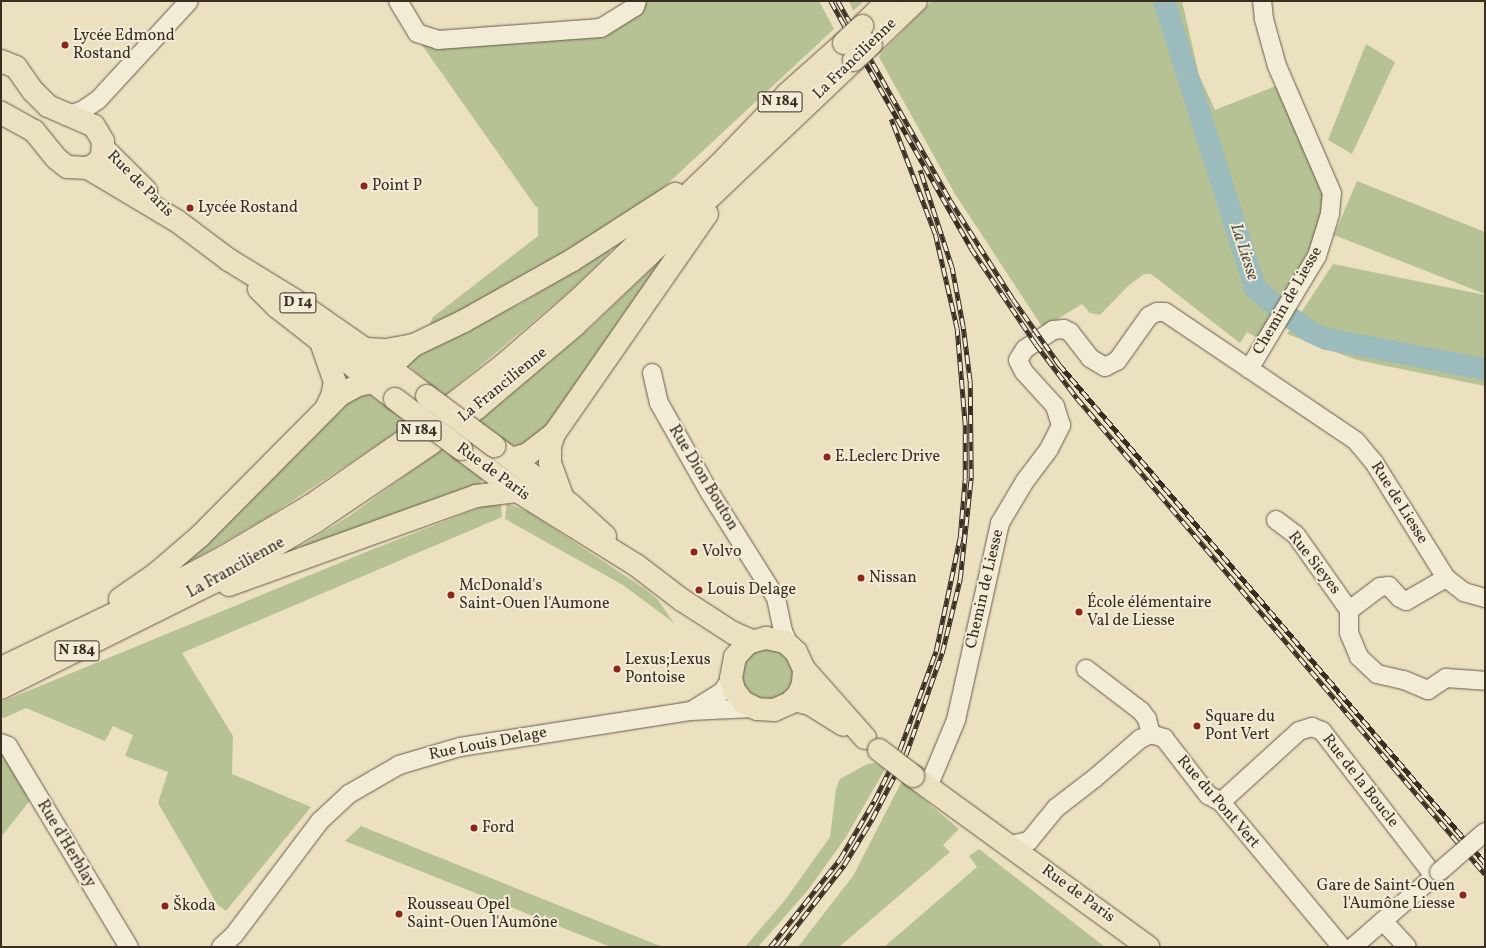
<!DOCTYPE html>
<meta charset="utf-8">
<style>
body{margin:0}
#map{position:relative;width:1486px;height:948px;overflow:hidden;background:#ebe0c0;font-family:Vollkorn,serif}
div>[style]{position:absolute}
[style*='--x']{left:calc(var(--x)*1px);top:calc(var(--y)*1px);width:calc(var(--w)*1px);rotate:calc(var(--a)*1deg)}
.green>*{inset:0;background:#b6c293}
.river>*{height:22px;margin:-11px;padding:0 11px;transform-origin:11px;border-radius:11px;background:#9cbbbc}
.roads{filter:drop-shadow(0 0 1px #665a4a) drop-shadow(0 0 1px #665a4a)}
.minor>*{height:18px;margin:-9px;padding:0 9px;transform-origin:9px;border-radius:9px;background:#f2ebd6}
.major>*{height:22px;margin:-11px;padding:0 11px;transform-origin:11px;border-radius:11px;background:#ebe0c0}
.highway>*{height:22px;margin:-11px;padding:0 11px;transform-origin:11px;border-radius:11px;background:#ebe0c0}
.rail>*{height:4.5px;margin-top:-2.25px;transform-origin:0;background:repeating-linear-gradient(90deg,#f2ebd6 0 9px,#3a2e23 0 18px);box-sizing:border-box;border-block:1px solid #3a2e23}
.bridges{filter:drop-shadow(0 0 1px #665a4a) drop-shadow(0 0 1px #665a4a)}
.minor-bridge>*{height:18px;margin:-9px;padding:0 9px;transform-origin:9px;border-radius:9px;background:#f2ebd6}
.major-bridge>*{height:22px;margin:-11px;padding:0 11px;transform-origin:11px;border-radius:11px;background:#ebe0c0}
.highway-bridge>*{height:22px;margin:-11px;padding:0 11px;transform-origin:11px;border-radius:11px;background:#ebe0c0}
.dots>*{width:11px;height:11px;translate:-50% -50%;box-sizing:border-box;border:2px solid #f2ebd6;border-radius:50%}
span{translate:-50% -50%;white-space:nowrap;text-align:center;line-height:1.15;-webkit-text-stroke:4px #f2ebd6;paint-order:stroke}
.shield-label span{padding:1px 3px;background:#f2ebd6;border:1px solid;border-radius:3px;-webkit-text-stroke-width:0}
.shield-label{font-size:15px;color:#3a2e23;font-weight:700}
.poi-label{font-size:16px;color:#3a2e23}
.left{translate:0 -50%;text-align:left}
.right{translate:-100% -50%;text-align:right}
.street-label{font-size:16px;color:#3a2e23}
.water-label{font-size:17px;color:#525149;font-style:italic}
.frame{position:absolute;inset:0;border:2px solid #3a2e23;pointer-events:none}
</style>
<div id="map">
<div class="green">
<i style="clip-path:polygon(634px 1px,819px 1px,834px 29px,648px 202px,577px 247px,428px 328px,433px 317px,538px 236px,538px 207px,536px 207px,417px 38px,608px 26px)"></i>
<i style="clip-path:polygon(849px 1px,864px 1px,853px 11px)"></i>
<i style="clip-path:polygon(932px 1px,1182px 1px,1199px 75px,1215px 110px,1278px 85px,1321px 180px,1326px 205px,1313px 243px,1259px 339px,1247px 332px,1240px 343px,1151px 274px,1144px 274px,1128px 286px,1100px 315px,1090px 313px,1082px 304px,1043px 328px,955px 194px,879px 57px,882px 52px)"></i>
<i style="clip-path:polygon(1366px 44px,1395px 62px,1352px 154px,1328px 140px)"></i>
<i style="clip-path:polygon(1357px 181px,1485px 232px,1485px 294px,1334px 235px)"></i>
<i style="clip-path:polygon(608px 249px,610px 252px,571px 290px,444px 396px,403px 361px,522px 303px)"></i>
<i style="clip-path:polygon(664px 257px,548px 429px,522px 446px,510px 445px,478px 422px,590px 328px)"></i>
<i style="clip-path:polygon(1333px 264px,1485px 295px,1485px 386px,1357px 360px,1287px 334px)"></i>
<i style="clip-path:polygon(368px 393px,409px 424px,266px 518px,177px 569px,353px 397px)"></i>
<i style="clip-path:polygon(442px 449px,483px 478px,479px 485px,302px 550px,301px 546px,351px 515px)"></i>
<i style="clip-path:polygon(494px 502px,501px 505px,502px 517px,182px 653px,233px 736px,232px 774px,311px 807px,226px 911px,217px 904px,158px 803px,168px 772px,125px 756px,133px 735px,113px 726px,105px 741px,26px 708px,4px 718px,1px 717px,1px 702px,371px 550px)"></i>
<i style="clip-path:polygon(507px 503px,529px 512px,645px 589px,658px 600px,674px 623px,623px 585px,505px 519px)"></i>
<i style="clip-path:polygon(762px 645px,788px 653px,796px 678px,788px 693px,772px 701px,754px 697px,742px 683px,742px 664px,746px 655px)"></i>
<i style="clip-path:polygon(1px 751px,32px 798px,1px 837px)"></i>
<i style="clip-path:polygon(875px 763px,885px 769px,846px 837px,808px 890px,758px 947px,745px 947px,785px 900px,830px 837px,836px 789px,840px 779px,867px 764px)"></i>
<i style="clip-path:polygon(902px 781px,959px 829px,943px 845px,950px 852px,839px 947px,798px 947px,853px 876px)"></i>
<i style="clip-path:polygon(361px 826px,655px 944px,664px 947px,611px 947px,345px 841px)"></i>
<i style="clip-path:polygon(979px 849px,1105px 947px,884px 947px,977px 867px,969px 856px)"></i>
</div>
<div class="river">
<i style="--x:1164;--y:1;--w:301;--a:72.4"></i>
<i style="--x:1255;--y:288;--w:43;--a:40.3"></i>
<i style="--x:1288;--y:316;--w:28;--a:35"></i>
<i style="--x:1311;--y:332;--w:17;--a:24"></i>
<i style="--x:1327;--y:339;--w:161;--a:10.8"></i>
</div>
<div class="roads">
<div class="minor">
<i style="--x:398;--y:1;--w:37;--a:59"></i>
<i style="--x:417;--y:33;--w:22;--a:18"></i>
<i style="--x:438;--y:40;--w:163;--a:-4.2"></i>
<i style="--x:601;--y:28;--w:40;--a:-32"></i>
<i style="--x:635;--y:7;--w:6;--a:-72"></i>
<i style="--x:66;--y:116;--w:18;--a:-19"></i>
<i style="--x:83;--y:110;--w:18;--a:-34"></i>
<i style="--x:98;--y:100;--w:134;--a:-47.4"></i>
<i style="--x:1249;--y:369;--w:132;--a:-59"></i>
<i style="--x:1317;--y:256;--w:44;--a:-72.8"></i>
<i style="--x:1330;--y:214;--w:21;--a:-85"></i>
<i style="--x:1332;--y:193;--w:138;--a:-113.4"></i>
<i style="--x:1277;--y:66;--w:49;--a:-105.5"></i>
<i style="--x:1264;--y:19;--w:18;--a:-96"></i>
<i style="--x:652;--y:373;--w:31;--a:77"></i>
<i style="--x:659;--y:403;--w:103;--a:60.5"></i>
<i style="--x:710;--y:493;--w:124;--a:57.8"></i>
<i style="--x:776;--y:598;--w:34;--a:78"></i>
<i style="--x:783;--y:631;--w:15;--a:67"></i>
<i style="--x:1276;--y:520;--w:25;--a:37"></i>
<i style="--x:1296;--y:535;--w:92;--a:54.8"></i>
<i style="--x:1446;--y:578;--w:46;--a:150.1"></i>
<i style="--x:1406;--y:601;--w:7;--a:-153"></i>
<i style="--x:1400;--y:598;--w:16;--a:-133"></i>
<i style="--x:1389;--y:586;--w:9;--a:174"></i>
<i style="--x:1380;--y:587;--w:39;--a:143"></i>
<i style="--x:1349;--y:610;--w:23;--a:90"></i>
<i style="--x:1349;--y:633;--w:26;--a:67"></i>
<i style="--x:1359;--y:657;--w:25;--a:43"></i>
<i style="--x:1377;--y:674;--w:28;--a:13"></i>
<i style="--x:1404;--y:680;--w:26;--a:23"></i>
<i style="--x:1428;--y:690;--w:22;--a:-34"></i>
<i style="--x:1446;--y:678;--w:39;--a:4"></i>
<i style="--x:1086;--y:669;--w:69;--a:37.4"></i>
<i style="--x:1141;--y:711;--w:10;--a:53"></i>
<i style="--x:1147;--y:719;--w:16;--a:75"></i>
<i style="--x:693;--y:710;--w:36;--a:-32"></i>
<i style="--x:723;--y:691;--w:15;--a:-58"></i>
<i style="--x:1151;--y:734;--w:14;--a:17"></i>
<i style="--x:1164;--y:738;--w:72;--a:52.3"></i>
<i style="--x:1208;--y:795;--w:15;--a:28"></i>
<i style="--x:1221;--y:802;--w:189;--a:50.2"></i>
<i style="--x:1;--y:743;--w:8;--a:23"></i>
<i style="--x:8;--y:746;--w:235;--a:59"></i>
<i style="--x:928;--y:787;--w:73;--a:-67.3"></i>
<i style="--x:956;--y:720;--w:202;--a:-77.4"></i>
<i style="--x:1000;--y:523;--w:49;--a:-59.2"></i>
<i style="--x:1025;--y:481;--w:40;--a:-53"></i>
<i style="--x:1049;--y:449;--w:27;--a:-63"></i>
<i style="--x:1061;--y:425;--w:20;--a:-108"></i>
<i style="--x:1055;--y:406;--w:46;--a:-132.4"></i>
<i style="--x:1024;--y:372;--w:13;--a:-117"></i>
<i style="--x:1018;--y:360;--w:13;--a:-58"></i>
<i style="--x:1025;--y:349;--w:34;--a:-34"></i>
<i style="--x:1053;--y:330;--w:11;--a:-5"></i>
<i style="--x:1064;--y:329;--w:7;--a:27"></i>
<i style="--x:1070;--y:332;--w:33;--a:52"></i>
<i style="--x:1090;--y:358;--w:17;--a:31"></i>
<i style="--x:1105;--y:367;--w:13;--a:-27"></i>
<i style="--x:1117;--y:361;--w:55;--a:-54.6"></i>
<i style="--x:1149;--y:316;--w:9;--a:-27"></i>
<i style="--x:1157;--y:312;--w:8;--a:0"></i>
<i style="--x:1165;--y:312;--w:230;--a:34"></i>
<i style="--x:1356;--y:441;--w:30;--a:50"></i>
<i style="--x:1375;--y:464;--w:134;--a:58.1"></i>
<i style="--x:1446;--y:578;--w:23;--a:38"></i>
<i style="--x:1464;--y:592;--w:22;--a:16"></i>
<i style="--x:1221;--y:802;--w:105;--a:-42.3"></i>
<i style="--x:1299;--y:731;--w:14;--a:-17"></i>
<i style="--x:1312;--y:727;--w:11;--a:22"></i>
<i style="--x:1322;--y:731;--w:183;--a:52.3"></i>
<i style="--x:1007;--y:846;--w:23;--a:-13"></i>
<i style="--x:1029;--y:841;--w:43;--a:-50.7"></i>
<i style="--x:1056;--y:808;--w:49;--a:-37.6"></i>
<i style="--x:1095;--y:778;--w:60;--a:-40.9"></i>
<i style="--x:1140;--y:739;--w:12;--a:-24"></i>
<i style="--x:1383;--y:921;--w:35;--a:47"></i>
<i style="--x:221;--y:947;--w:18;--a:-43"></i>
<i style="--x:234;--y:935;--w:143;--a:-53"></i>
<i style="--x:320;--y:821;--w:40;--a:-43"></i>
<i style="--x:349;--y:794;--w:58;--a:-30.1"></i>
<i style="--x:399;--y:765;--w:64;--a:-16.4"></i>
<i style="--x:460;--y:747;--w:234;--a:-8.9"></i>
<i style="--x:691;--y:711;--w:62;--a:-2.8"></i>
<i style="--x:1353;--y:947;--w:114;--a:-41.1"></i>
</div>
<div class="major">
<i style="--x:1;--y:61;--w:16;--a:22"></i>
<i style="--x:16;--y:67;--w:29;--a:55"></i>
<i style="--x:33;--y:91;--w:21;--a:45"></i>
<i style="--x:48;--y:106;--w:50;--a:23.5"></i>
<i style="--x:94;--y:126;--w:17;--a:59"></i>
<i style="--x:103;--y:141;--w:15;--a:94"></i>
<i style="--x:102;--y:156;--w:9;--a:126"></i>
<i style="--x:97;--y:163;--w:10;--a:151"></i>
<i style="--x:88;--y:168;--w:21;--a:-177"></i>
<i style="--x:67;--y:167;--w:14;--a:-141"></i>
<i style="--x:56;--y:158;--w:35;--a:-129"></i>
<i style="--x:34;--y:131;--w:38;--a:-151"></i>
<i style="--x:103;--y:148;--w:61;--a:45"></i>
<i style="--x:88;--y:168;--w:104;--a:30.8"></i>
<i style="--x:177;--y:221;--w:65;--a:36.9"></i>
<i style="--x:229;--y:260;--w:75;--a:31.4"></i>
<i style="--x:293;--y:299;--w:88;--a:34.8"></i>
<i style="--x:365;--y:349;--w:78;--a:37.2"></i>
<i style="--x:259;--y:289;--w:24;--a:45"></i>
<i style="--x:276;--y:306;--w:151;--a:38"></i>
<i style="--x:461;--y:449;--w:70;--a:36.9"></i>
<i style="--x:517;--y:491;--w:140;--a:31.9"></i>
<i style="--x:636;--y:565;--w:58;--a:37.3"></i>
<i style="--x:682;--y:600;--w:61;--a:32.9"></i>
<i style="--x:733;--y:633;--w:21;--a:23"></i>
<i style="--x:498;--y:449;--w:92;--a:37.5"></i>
<i style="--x:571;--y:505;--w:46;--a:42.4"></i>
<i style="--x:804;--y:669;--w:15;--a:94"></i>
<i style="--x:803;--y:684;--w:12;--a:114"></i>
<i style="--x:798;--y:695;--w:11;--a:135"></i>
<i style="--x:790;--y:703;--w:17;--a:156"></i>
<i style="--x:774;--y:710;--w:17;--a:-177"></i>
<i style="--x:757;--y:709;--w:16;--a:-153"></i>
<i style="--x:743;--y:702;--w:15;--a:-127"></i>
<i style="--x:734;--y:690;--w:12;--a:-104"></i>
<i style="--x:731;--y:678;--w:21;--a:-79"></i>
<i style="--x:735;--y:657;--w:19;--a:-47"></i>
<i style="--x:748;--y:643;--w:19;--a:-16"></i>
<i style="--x:766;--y:638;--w:19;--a:12"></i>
<i style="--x:785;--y:642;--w:15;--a:42"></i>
<i style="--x:796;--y:652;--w:19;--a:65"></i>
<i style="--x:804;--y:669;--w:92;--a:48.5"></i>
<i style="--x:793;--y:700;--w:17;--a:13"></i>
<i style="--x:810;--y:704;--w:39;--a:32"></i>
<i style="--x:913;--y:776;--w:291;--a:36"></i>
</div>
<div class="highway">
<i style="--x:862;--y:26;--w:36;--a:-44"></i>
<i style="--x:871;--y:44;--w:62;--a:-43.7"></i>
<i style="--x:321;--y:342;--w:42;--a:70.7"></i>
<i style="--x:335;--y:382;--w:14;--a:102"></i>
<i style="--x:332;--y:396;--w:14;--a:115"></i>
<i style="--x:365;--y:349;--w:21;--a:3"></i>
<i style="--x:386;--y:350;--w:28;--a:-10"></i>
<i style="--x:389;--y:368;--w:34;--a:-43"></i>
<i style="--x:414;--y:345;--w:55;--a:-25.6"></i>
<i style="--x:464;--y:321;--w:123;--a:-29.3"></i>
<i style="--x:571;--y:261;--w:124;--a:-32.8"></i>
<i style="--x:554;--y:434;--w:13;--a:108"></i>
<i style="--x:550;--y:446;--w:17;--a:90"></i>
<i style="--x:550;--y:463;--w:38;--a:70"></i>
<i style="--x:511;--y:459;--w:18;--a:-16"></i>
<i style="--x:528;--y:454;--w:33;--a:-38"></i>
<i style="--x:554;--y:434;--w:268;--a:-55.2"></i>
<i style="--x:229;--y:585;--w:263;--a:-19.8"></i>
<i style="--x:476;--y:496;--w:41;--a:-7"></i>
<i style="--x:120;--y:599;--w:45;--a:-35.1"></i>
<i style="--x:157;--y:573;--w:57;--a:-40.7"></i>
<i style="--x:200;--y:536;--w:199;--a:-45.2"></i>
<i style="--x:340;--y:395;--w:21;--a:-29"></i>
<i style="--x:358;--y:385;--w:15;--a:-11"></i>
<i style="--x:1;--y:668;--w:153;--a:-25.6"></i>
<i style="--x:139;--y:602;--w:96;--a:-27.9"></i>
<i style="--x:224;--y:557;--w:100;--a:-30.7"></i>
<i style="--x:310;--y:506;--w:135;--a:-34.7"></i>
<i style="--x:421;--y:429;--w:103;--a:-37.9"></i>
<i style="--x:502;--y:366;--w:98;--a:-40.9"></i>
<i style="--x:576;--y:302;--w:198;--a:-43.8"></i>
<i style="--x:719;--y:165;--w:98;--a:-46.2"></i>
<i style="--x:787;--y:94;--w:76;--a:-41.8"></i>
<i style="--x:1;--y:688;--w:238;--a:-26.5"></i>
<i style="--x:214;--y:582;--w:117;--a:-30.7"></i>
<i style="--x:315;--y:522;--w:139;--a:-34.1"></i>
<i style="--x:430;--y:444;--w:59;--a:-37.5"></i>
<i style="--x:477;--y:408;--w:127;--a:-40.2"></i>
<i style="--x:574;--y:326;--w:386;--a:-43.5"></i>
</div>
</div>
<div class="rail">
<i style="--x:831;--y:1;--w:33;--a:61"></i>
<i style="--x:838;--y:1;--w:228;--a:60.6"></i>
<i style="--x:950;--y:200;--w:117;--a:57.5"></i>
<i style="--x:1013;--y:299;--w:80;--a:54.7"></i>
<i style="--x:1059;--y:364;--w:656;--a:49.51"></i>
<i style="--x:844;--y:25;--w:257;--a:60.3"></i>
<i style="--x:971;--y:248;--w:116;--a:55.9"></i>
<i style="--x:1036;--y:344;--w:68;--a:52.8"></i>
<i style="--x:1077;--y:398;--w:627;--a:49.4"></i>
<i style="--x:770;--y:947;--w:112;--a:-51.5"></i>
<i style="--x:840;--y:859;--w:67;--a:-59.6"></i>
<i style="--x:874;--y:801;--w:58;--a:-63.4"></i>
<i style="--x:900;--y:749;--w:104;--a:-69.8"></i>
<i style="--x:936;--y:651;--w:116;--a:-78.1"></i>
<i style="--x:960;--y:537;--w:58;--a:-85.1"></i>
<i style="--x:965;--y:479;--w:54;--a:-90"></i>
<i style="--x:965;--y:425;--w:96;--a:-94.8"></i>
<i style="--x:957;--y:329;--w:98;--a:-103"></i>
<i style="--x:935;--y:234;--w:123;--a:-110.9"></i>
<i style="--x:780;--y:947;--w:104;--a:-52"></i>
<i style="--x:844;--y:865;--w:54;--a:-58.7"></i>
<i style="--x:872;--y:819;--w:73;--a:-62.4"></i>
<i style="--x:906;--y:754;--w:107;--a:-70.4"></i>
<i style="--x:942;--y:653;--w:76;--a:-76.3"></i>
<i style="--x:960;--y:579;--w:102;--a:-83.8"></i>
<i style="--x:971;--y:478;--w:96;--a:-90.6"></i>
<i style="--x:970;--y:382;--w:55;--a:-97.3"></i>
<i style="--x:963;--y:327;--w:60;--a:-100.6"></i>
<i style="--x:952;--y:268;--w:103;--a:-108.1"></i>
</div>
<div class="bridges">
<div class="minor-bridge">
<i style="--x:1439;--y:872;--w:61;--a:-41"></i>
</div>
<div class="major-bridge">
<i style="--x:427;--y:396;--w:84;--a:36.7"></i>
<i style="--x:395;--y:399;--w:83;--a:37.1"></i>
<i style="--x:879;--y:750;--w:43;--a:37.4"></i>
</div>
<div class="highway-bridge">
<i style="--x:844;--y:43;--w:25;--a:-43"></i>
<i style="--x:854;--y:60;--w:23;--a:-43"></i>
</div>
</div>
<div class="dots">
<i style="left:65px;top:45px;background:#8f2418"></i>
<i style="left:364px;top:186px;background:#8f2418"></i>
<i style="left:190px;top:208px;background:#8f2418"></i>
<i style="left:827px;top:457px;background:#8f2418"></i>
<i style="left:694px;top:552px;background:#8f2418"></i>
<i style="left:861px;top:578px;background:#8f2418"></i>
<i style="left:699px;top:590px;background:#8f2418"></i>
<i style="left:451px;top:595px;background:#8f2418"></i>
<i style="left:1079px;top:612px;background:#8f2418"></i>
<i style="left:617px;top:669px;background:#8f2418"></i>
<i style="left:1197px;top:726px;background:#8f2418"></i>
<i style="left:474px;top:828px;background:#8f2418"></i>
<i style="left:1463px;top:895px;background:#8f2418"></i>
<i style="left:165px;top:906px;background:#8f2418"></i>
<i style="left:399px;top:914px;background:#8f2418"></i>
</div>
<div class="shield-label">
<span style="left:780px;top:102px">N 184</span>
<span style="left:298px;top:303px">D 14</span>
<span style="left:419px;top:431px">N 184</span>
<span style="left:77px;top:651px">N 184</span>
</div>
<div class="poi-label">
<span class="left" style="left:73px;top:45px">Lycée Edmond<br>Rostand</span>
<span class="left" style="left:372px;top:186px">Point P</span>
<span class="left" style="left:198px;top:208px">Lycée Rostand</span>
<span class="left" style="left:835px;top:457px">E.Leclerc Drive</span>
<span class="left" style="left:702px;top:552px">Volvo</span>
<span class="left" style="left:869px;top:578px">Nissan</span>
<span class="left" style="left:459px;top:595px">McDonald's<br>Saint-Ouen l'Aumone</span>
<span class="left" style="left:707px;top:590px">Louis Delage</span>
<span class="left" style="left:1087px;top:612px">École élémentaire<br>Val de Liesse</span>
<span class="left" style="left:625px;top:669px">Lexus;Lexus<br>Pontoise</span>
<span class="left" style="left:1205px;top:726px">Square du<br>Pont Vert</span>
<span class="left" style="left:482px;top:828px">Ford</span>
<span class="right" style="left:1455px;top:895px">Gare de Saint-Ouen<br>l'Aumône Liesse</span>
<span class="left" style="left:407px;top:914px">Rousseau Opel<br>Saint-Ouen l'Aumône</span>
<span class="left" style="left:173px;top:906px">Škoda</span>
</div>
<div class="street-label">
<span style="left:855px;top:59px;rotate:-44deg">La Francilienne</span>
<span style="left:140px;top:184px;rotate:45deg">Rue de Paris</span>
<span style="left:1288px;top:301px;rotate:-60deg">Chemin de Liesse</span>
<span style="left:503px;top:385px;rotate:-39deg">La Francilienne</span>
<span style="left:493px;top:472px;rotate:36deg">Rue de Paris</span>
<span style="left:703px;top:478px;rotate:59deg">Rue Dion Bouton</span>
<span style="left:1399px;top:503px;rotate:58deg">Rue de Liesse</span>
<span style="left:1314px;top:563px;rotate:52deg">Rue Sieyes</span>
<span style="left:236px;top:568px;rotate:-29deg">La Francilienne</span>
<span style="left:985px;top:589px;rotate:-77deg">Chemin de Liesse</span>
<span style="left:488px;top:744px;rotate:-11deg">Rue Louis Delage</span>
<span style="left:1360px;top:781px;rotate:52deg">Rue de la Boucle</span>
<span style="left:1218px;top:802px;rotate:49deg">Rue du Pont Vert</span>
<span style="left:66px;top:844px;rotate:59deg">Rue d'Herblay</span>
<span style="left:1078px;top:894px;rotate:36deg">Rue de Paris</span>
</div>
<div class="water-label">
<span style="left:1244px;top:252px;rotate:72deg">La Liesse</span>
</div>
<div class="frame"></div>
</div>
